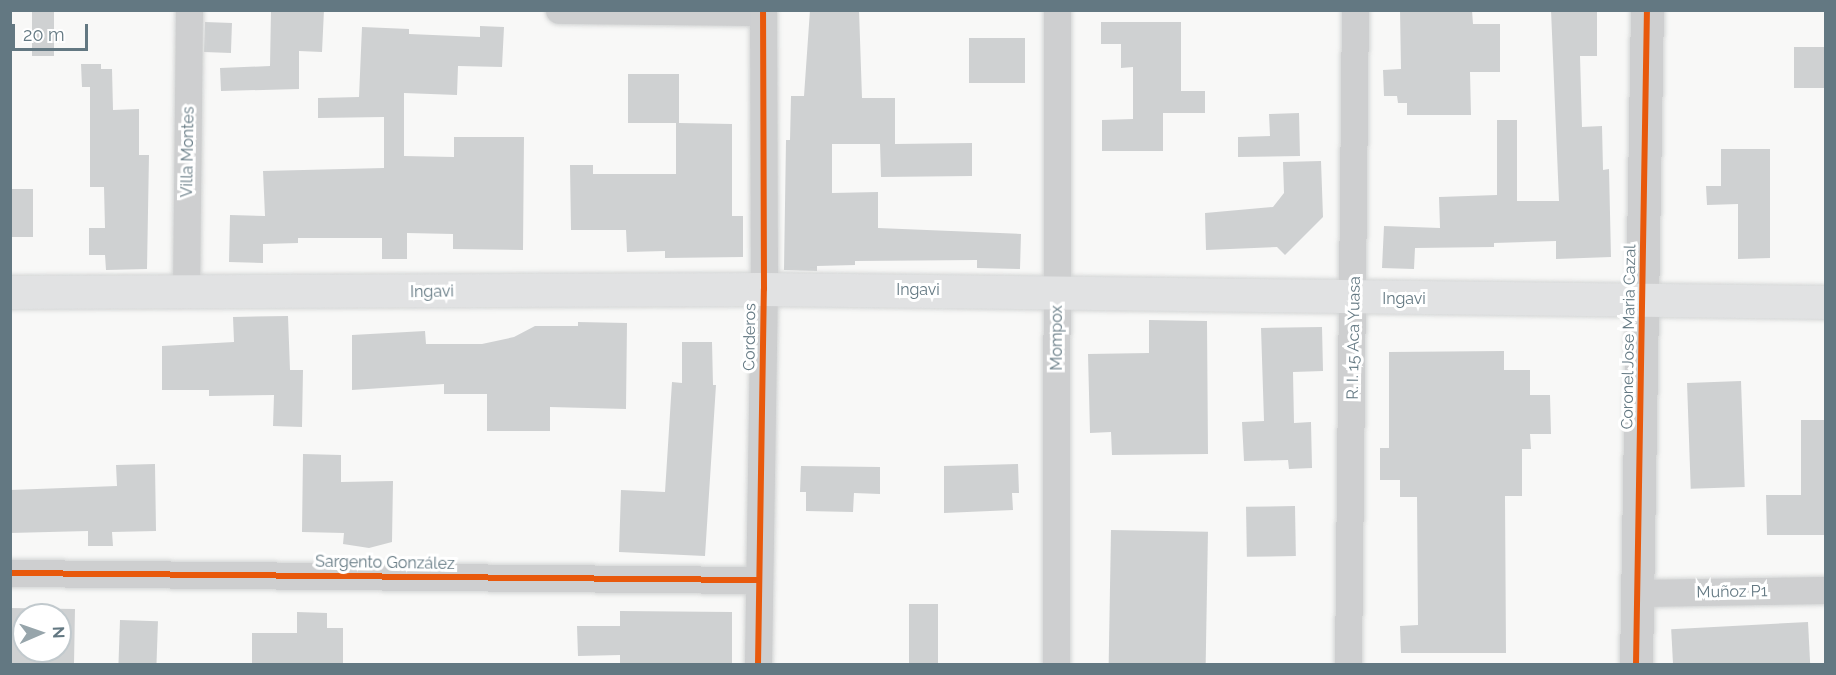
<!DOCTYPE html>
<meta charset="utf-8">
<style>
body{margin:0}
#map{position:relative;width:1836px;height:675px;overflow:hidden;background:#f8f8f7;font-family:Raleway,sans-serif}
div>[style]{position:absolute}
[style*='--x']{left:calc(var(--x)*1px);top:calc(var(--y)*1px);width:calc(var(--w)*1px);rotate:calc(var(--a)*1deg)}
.building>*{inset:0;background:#cfd1d2;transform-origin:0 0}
.roads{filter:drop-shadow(0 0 2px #d3d5d5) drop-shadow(0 0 2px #d3d5d5)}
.minor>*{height:27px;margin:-13.5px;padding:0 13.5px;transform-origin:13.5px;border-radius:13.5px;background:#cecfd0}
.tertiary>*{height:33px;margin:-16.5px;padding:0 16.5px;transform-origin:16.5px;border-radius:16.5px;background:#cecfd0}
.secondary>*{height:33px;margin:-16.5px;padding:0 16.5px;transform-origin:16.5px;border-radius:16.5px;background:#e1e2e3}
.cycleway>*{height:6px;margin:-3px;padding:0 3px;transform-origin:3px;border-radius:3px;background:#e8590c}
span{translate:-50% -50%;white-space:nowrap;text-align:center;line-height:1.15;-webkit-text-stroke:6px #fff;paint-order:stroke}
.street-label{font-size:16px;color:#637882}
.frame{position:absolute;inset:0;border:12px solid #637882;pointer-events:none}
.north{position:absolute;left:12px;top:603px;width:60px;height:60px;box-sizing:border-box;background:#fff;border:2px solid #c1c9cd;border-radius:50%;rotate:88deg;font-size:16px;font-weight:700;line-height:24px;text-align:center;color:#637882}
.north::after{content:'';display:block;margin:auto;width:21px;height:27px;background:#97a5ab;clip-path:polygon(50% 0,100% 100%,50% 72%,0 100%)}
.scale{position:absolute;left:12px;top:24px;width:76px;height:27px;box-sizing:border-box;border:3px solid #637882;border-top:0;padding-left:8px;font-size:18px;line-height:21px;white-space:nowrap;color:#637882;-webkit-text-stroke:4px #fff;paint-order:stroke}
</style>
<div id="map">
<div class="building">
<i style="left:32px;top:10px;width:22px;height:46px"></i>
<i style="clip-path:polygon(271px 10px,324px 10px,322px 52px,299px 51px,299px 89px,221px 91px,220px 68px,270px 66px)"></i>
<i style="clip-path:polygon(810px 10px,859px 10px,862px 98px,895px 98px,895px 144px,972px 143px,972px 176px,881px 177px,880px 144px,892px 144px,832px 144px,832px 193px,878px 192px,878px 228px,1021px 234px,1020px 269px,977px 268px,977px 260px,855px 261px,855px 265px,817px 266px,817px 271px,784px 270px,786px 140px,790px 140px,791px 96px,804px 96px)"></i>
<i style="clip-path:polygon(1400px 10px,1472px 10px,1473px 24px,1500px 24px,1500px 72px,1470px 72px,1471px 115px,1407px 115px,1407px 103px,1398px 103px,1397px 96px,1384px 96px,1383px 70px,1401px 69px)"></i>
<i style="clip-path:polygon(1551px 10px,1597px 10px,1597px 56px,1580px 56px,1582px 127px,1602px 126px,1603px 170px,1609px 169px,1611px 257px,1556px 259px,1556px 241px,1494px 243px,1494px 247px,1415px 248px,1414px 269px,1382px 268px,1384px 226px,1440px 228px,1439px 197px,1497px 195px,1497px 120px,1517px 120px,1517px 201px,1559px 201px)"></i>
<i style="left:205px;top:22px;width:27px;height:30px;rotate:2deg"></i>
<i style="clip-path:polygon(1101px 22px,1181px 22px,1181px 91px,1205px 91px,1205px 113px,1163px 113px,1163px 151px,1102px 151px,1102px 120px,1133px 119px,1133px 67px,1121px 68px,1121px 44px,1101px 44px)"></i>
<i style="clip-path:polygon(480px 26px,504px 27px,502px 67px,458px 66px,457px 95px,404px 93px,404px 156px,454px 157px,454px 137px,524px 137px,523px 250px,453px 249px,453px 234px,407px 233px,407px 259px,382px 259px,382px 238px,298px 238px,298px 243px,263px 244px,263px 263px,229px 262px,230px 215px,265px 216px,263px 171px,384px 168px,384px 117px,318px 118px,318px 98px,359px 97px,362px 27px,409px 29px,409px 34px,480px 37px)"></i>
<i style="left:1025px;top:38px;width:45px;height:56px;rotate:90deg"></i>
<i style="left:1826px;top:47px;width:41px;height:32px;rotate:90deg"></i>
<i style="clip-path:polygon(81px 64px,101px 64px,101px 69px,112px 69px,113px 110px,139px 109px,139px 155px,149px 155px,147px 269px,106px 270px,105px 255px,89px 255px,89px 228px,105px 228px,104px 187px,90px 187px,90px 87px,82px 87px)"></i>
<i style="clip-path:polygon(628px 74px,679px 74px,679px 123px,732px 124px,732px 216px,743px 216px,743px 257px,665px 258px,665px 251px,627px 252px,626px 230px,571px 230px,570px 165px,593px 165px,593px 174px,676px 174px,676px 123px,628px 123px)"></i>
<i style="clip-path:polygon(1299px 113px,1300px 156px,1238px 157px,1238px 137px,1270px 136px,1269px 114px)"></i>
<i style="clip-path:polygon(1721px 149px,1770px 149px,1770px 258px,1738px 259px,1738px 204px,1707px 205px,1706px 186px,1721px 186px)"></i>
<i style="clip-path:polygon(1321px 161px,1323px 217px,1285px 255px,1277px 247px,1206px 250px,1205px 213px,1273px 207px,1284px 193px,1283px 162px)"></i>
<i style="left:10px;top:189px;width:23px;height:48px"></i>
<i style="clip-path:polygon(288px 316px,290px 370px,303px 370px,302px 427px,273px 426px,274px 395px,209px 396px,209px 390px,162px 390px,162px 346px,234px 342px,233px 317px)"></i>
<i style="clip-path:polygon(1149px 320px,1207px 321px,1208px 454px,1112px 455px,1111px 432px,1090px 433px,1088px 354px,1149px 353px)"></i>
<i style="clip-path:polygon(578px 322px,627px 323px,626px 409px,550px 407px,550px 431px,487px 431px,487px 394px,444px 394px,444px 384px,352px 390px,352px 335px,425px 331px,426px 344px,482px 344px,514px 337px,535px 326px,578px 326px)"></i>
<i style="clip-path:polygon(1322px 327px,1323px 371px,1293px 372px,1294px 423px,1311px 422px,1312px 468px,1289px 469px,1288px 460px,1244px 461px,1242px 422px,1264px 421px,1261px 328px)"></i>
<i style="clip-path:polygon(682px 342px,712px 342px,713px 385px,716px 385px,705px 556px,619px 552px,621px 490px,665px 492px,672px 382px,682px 383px)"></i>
<i style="clip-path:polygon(1504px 351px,1504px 370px,1530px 370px,1530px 395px,1550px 395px,1551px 434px,1530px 434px,1531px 449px,1522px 449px,1522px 496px,1505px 496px,1506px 653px,1401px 653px,1400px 626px,1418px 625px,1417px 497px,1400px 497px,1400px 480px,1380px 480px,1380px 448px,1389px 448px,1389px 352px)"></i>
<i style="left:1741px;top:381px;width:106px;height:54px;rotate:88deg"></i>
<i style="clip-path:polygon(1801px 420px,1826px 420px,1826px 535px,1767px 535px,1766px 495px,1801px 495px)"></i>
<i style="clip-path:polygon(303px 454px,341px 455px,341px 482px,393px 481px,392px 542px,369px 548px,343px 544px,344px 533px,302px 532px)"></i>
<i style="clip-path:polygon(155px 464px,156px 531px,112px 532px,113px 546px,88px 546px,88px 531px,10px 533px,10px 490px,117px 486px,116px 465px)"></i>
<i style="clip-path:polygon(1018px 464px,1019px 493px,1012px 493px,1013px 510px,944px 513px,944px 466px)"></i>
<i style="clip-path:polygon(801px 466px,880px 467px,880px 494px,854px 493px,853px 512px,806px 511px,806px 492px,800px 492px)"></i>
<i style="left:1295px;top:506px;width:50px;height:49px;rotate:89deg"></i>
<i style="left:1111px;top:530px;width:97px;height:134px;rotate:1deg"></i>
<i style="left:909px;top:604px;width:29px;height:60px"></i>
<i style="clip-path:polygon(evenodd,10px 608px,75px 609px,74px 664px,10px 664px,10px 608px,24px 615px,60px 615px,60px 651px,24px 651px,24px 615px)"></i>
<i style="clip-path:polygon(620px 611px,732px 612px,732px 664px,620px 664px,620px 655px,578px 656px,577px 626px,620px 626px)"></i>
<i style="clip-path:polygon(297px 612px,327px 613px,327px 628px,343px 628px,343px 664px,252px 664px,252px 633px,297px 633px)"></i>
<i style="left:120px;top:620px;width:38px;height:44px;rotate:2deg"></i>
<i style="left:1808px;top:622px;width:42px;height:137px;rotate:87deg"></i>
</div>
<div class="roads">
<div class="minor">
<i style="--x:559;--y:10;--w:204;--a:0.6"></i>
<i style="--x:186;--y:294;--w:284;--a:-89.4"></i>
<i style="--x:10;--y:573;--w:749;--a:0.54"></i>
<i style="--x:1638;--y:593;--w:188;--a:-0.9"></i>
<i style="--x:758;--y:664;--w:375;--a:-89.1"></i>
<i style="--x:764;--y:289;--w:279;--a:-90.2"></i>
<i style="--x:1056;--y:664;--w:654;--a:-89.91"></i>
<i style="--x:1348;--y:664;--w:654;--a:-89.39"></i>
</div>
<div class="tertiary">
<i style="--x:1636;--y:664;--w:654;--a:-89.04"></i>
</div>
<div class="secondary">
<i style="--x:10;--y:292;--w:754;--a:-0.23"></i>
<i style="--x:764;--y:289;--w:1062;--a:0.7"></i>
</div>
</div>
<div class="cycleway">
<i style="--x:10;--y:573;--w:749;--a:0.54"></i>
<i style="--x:758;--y:664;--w:375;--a:-89.1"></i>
<i style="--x:764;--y:289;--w:279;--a:-90.2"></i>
<i style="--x:1636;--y:664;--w:654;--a:-89.04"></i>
</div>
<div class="street-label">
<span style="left:188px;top:152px;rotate:-89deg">Villa Montes</span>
<span style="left:918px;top:290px">Ingavi</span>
<span style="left:432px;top:292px;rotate:-1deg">Ingavi</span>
<span style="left:1404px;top:299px">Ingavi</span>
<span style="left:750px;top:337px;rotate:-89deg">Corderos</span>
<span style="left:1629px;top:337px;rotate:-89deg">Coronel Jose Maria Cazal</span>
<span style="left:1057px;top:338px;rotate:-90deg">Mompox</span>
<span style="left:1354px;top:338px;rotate:-89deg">R. I. 15 Aca Yuasa</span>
<span style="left:385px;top:563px;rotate:1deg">Sargento González</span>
<span style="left:1732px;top:592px;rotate:-1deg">Muñoz P1</span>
</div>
<div class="frame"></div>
<div class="north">N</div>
<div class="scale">20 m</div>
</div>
